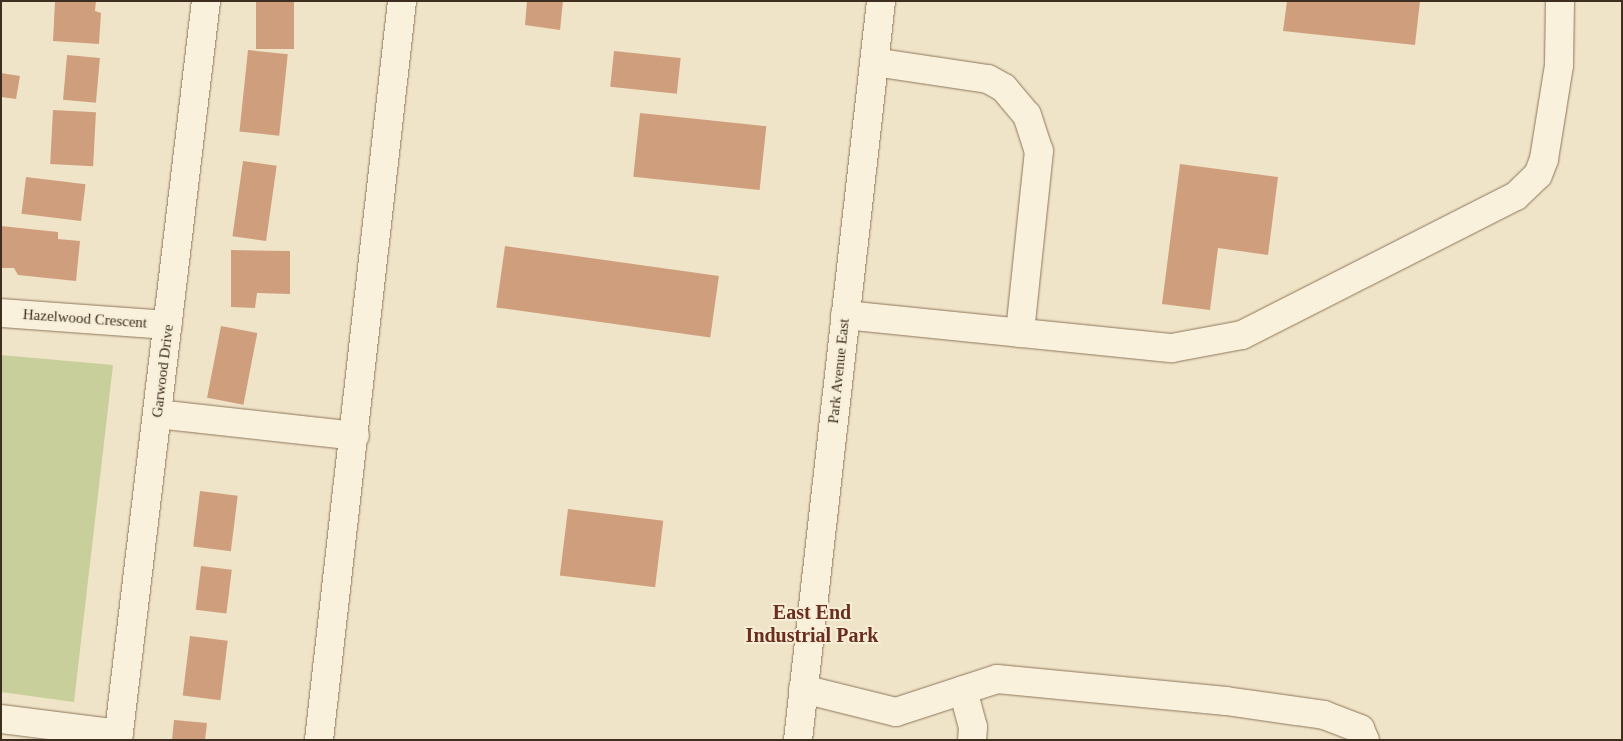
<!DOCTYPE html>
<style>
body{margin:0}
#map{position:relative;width:1623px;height:741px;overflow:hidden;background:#f0e4c8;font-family:"Times New Roman",serif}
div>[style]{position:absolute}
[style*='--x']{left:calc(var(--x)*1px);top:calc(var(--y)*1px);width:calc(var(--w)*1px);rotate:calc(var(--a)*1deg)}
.green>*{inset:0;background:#c9cf9b}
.building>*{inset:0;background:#cf9f7d;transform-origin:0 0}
.roads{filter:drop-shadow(0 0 1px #8d765c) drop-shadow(0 0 1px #8d765c)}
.minor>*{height:28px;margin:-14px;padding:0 14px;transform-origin:14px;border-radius:14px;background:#faf1dc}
span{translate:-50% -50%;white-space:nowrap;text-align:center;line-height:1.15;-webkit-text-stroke:4px #f7eed8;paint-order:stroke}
.street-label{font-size:15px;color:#3d2e20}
.district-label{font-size:20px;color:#6b2e1e;font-weight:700}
.frame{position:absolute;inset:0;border:2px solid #3d2e20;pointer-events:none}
</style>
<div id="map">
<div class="green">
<i style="clip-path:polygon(1px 355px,113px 365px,74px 702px,1px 692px)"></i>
</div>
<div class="building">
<i style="clip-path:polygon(55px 1px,96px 1px,95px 11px,101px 13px,99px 44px,53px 41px)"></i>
<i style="left:256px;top:1px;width:38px;height:48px"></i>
<i style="clip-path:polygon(527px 1px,563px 1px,560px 30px,525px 25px)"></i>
<i style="clip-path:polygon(1287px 1px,1420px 1px,1415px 45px,1283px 31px)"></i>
<i style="left:248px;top:50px;width:40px;height:82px;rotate:6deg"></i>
<i style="left:614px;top:51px;width:67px;height:36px;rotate:6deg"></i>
<i style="left:67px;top:55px;width:33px;height:45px;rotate:5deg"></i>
<i style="clip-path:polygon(1px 73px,20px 76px,16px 99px,1px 97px)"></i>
<i style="left:53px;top:110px;width:43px;height:54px;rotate:3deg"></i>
<i style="left:640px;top:113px;width:127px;height:64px;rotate:6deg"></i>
<i style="left:243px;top:161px;width:34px;height:76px;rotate:8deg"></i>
<i style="clip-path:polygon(1180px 164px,1278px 177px,1268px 255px,1218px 248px,1210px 310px,1162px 304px)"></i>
<i style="left:26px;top:177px;width:60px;height:37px;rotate:7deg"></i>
<i style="clip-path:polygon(1px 226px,58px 232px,58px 239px,80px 241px,76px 281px,18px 275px,14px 268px,1px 268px)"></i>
<i style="left:505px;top:246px;width:216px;height:62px;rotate:8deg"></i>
<i style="clip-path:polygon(231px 250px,290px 251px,290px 294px,257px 293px,255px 308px,231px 307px)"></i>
<i style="left:221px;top:326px;width:37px;height:73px;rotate:11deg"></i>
<i style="left:200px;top:491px;width:38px;height:56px;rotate:7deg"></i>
<i style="left:568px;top:509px;width:96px;height:67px;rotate:7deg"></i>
<i style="left:201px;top:566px;width:31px;height:44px;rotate:7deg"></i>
<i style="left:190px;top:636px;width:38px;height:60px;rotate:7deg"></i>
<i style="clip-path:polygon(174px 720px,207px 723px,205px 740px,172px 740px)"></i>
</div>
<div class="roads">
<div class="minor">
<i style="--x:874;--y:62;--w:115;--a:8.5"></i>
<i style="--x:988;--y:79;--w:18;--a:29"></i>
<i style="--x:1004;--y:88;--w:35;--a:50"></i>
<i style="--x:1027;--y:115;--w:38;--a:72"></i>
<i style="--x:1039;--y:151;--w:183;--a:96"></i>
<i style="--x:1;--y:313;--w:167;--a:4.1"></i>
<i style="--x:845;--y:315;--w:329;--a:5.8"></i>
<i style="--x:1172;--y:348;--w:71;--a:-10.5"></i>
<i style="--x:1242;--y:335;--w:307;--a:-26.9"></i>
<i style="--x:1516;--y:196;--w:30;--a:-44"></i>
<i style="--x:1538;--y:175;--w:17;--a:-69"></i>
<i style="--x:1544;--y:159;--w:95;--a:-80.9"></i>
<i style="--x:1559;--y:65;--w:64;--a:-89.1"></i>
<i style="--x:157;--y:414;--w:199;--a:6.3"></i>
<i style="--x:803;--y:689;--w:96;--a:13.9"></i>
<i style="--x:896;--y:712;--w:106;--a:-18.1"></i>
<i style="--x:997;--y:679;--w:230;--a:5.5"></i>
<i style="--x:1226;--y:701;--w:99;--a:8.1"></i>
<i style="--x:1324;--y:715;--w:39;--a:21"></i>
<i style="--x:1360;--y:729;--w:12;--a:66"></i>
<i style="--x:963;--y:690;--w:38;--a:75"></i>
<i style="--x:973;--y:727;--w:13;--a:94"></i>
<i style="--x:1;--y:719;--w:119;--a:7.2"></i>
<i style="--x:118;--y:740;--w:744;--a:-83.21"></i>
<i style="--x:319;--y:740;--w:744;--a:-83.59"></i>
<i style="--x:798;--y:740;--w:744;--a:-83.59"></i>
</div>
</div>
<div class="street-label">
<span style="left:85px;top:319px;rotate:4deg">Hazelwood Crescent</span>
<span style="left:163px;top:371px;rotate:-83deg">Garwood Drive</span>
<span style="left:839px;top:371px;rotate:-84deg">Park Avenue East</span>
</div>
<div class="district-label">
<span style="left:812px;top:624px">East End<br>Industrial Park</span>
</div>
<div class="frame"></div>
</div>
